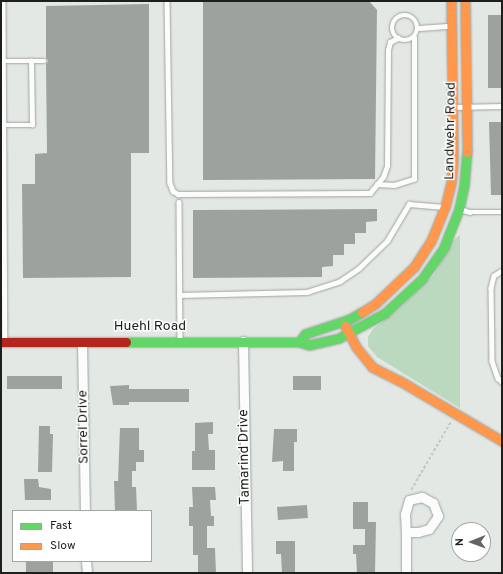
<!DOCTYPE html>
<style>
body{margin:0}
#map{position:relative;width:503px;height:574px;overflow:hidden;background:#e3e8e4;font-family:Overpass,sans-serif}
div>[style]{position:absolute}
[style*='--x']{left:calc(var(--x)*1px);top:calc(var(--y)*1px);width:calc(var(--w)*1px);rotate:calc(var(--a)*1deg)}
.green>*{inset:0;background:#bad9be}
.building>*{inset:0;background:#9ea29f;transform-origin:0 0}
.path>*{height:1.5px;margin-top:-0.75px;transform-origin:0;background:repeating-linear-gradient(90deg,#c6c7c7 0 3px,transparent 0 5px)}
.roads{filter:drop-shadow(0 0 1px #a0a4a1) drop-shadow(0 0 1px #a0a4a1)}
.lane>*{height:4.5px;margin:-2.25px;padding:0 2.25px;transform-origin:2.25px;border-radius:2.25px;background:#fbfcfb}
.lane>.ring{margin:-2.25px;padding:0;box-sizing:content-box;background:none;border:4.5px solid #fbfcfb;border-radius:50%}
.street>*{height:9px;margin:-4.5px;padding:0 4.5px;transform-origin:4.5px;border-radius:4.5px;background:#fbfcfb}
.fast>*{height:9px;margin:-4.5px;padding:0 4.5px;transform-origin:4.5px;border-radius:4.5px;background:#63d668}
.slow>*{height:9px;margin:-4.5px;padding:0 4.5px;transform-origin:4.5px;border-radius:4.5px;background:#ff974d}
.jam>*{height:9px;margin:-4.5px;padding:0 4.5px;transform-origin:4.5px;border-radius:4.5px;background:#b3261e}
span{translate:-50% -50%;white-space:nowrap;text-align:center;line-height:1.15;-webkit-text-stroke:3px #fff;paint-order:stroke}
.street-label{font-size:14px;color:#1c1f1c}
.frame{position:absolute;inset:0;border:2px solid #1c1f1c;pointer-events:none}
.legend{position:absolute;left:12px;top:510px;width:140px;height:52px;box-sizing:border-box;background:#fff;border:1px solid #a4a5a4;margin:0;padding:5px 7px;list-style:none;font-size:12px;color:#1c1f1c}
.legend li{display:flex;align-items:center;gap:8px;height:20px}
.legend b{width:20px;border:1px solid #a4a5a4}
.north{position:absolute;left:451px;top:522px;width:40px;height:40px;box-sizing:border-box;background:#fff;border:1px solid #a4a5a4;border-radius:50%;rotate:269deg;font-size:11px;font-weight:700;line-height:16px;text-align:center;color:#1c1f1c}
.north::after{content:'';display:block;margin:auto;width:14px;height:18px;background:#626562;clip-path:polygon(50% 0,100% 100%,50% 72%,0 100%)}
</style>
<div id="map">
<div class="green">
<i style="clip-path:polygon(460px 235px,460px 408px,377px 357px,368px 346px,368px 337px,373px 329px,400px 308px,433px 276px,450px 243px)"></i>
</div>
<div class="building">
<i style="clip-path:polygon(203px 1px,369px 1px,377px 10px,375px 179px,203px 180px)"></i>
<i style="clip-path:polygon(149px 4px,149px 153px,131px 153px,131px 277px,23px 278px,22px 184px,35px 184px,35px 154px,47px 153px,46px 64px,48px 61px,46px 58px,46px 6px)"></i>
<i style="left:502px;top:15px;width:73px;height:14px;rotate:90deg"></i>
<i style="clip-path:polygon(489px 122px,502px 122px,502px 195px,491px 195px)"></i>
<i style="clip-path:polygon(377px 209px,377px 221px,366px 222px,366px 233px,355px 233px,355px 244px,344px 244px,344px 255px,333px 255px,333px 266px,322px 267px,322px 277px,193px 278px,193px 210px)"></i>
<i style="left:62px;top:376px;width:13px;height:55px;rotate:90deg"></i>
<i style="left:321px;top:376px;width:14px;height:28px;rotate:90deg"></i>
<i style="clip-path:polygon(129px 385px,129px 389px,189px 389px,189px 402px,129px 402px,129px 405px,113px 405px,110px 386px)"></i>
<i style="clip-path:polygon(213px 422px,213px 434px,208px 434px,209px 450px,215px 450px,215px 470px,192px 470px,192px 451px,195px 451px,195px 423px)"></i>
<i style="clip-path:polygon(39px 426px,50px 426px,50px 434px,53px 434px,52px 472px,38px 472px)"></i>
<i style="clip-path:polygon(120px 428px,139px 428px,139px 450px,144px 450px,144px 462px,136px 462px,136px 471px,132px 471px,132px 487px,136px 487px,137px 511px,115px 511px,114px 481px,118px 481px)"></i>
<i style="clip-path:polygon(274px 429px,297px 429px,297px 442px,294px 442px,294px 471px,283px 471px,283px 461px,272px 462px)"></i>
<i style="clip-path:polygon(24px 479px,38px 479px,39px 487px,51px 489px,51px 500px,25px 500px)"></i>
<i style="clip-path:polygon(192px 487px,215px 487px,216px 500px,210px 500px,211px 516px,214px 516px,214px 526px,207px 526px,207px 548px,215px 548px,216px 573px,198px 573px,198px 555px,193px 555px,193px 526px,189px 526px,189px 507px,193px 507px)"></i>
<i style="clip-path:polygon(353px 502px,368px 502px,368px 522px,376px 522px,375px 573px,357px 573px,356px 554px,353px 554px,353px 545px,365px 545px,365px 529px,353px 529px)"></i>
<i style="left:307px;top:505px;width:13px;height:30px;rotate:86deg"></i>
<i style="clip-path:polygon(276px 541px,295px 541px,295px 573px,282px 573px,281px 554px,276px 554px)"></i>
<i style="left:26px;top:562px;width:27px;height:11px"></i>
</div>
<div class="path">
<i style="--x:411;--y:490;--w:78;--a:-59.8"></i>
</div>
<div class="roads">
<div class="lane">
<i style="--x:3;--y:1;--w:340;--a:89.7"></i>
<i style="--x:167;--y:1;--w:182;--a:89.1"></i>
<i style="--x:170;--y:183;--w:9;--a:69"></i>
<i style="--x:173;--y:191;--w:6;--a:31"></i>
<i style="--x:178;--y:194;--w:192;--a:-0.3"></i>
<i style="--x:370;--y:193;--w:21;--a:-51"></i>
<i style="--x:383;--y:177;--w:12;--a:-70"></i>
<i style="--x:387;--y:166;--w:116;--a:-89.5"></i>
<i style="--x:388;--y:50;--w:8;--a:-76"></i>
<i style="--x:390;--y:42;--w:9;--a:-27"></i>
<i class="ring" style="left:392px;top:15px;width:21.5px;height:21.5px"></i>
<i style="--x:419;--y:28;--w:31;--a:-4"></i>
<i style="--x:3;--y:61;--w:41;--a:0"></i>
<i style="--x:453;--y:107;--w:49;--a:-1.2"></i>
<i style="--x:4;--y:125;--w:28;--a:0"></i>
<i style="--x:32;--y:125;--w:64;--a:-90.9"></i>
<i style="--x:377;--y:184;--w:17;--a:3"></i>
<i style="--x:394;--y:185;--w:21;--a:-17"></i>
<i style="--x:414;--y:179;--w:141;--a:-90"></i>
<i style="--x:179;--y:202;--w:139;--a:89.6"></i>
<i style="--x:460;--y:209;--w:10;--a:17"></i>
<i style="--x:470;--y:212;--w:32;--a:0"></i>
<i style="--x:502;--y:271;--w:9;--a:148"></i>
<i style="--x:494;--y:276;--w:12;--a:104"></i>
<i style="--x:491;--y:288;--w:73;--a:89.2"></i>
<i style="--x:492;--y:361;--w:18;--a:71"></i>
<i style="--x:498;--y:378;--w:6;--a:45"></i>
<i style="--x:179;--y:295;--w:128;--a:-1.3"></i>
<i style="--x:307;--y:292;--w:35;--a:-18"></i>
<i style="--x:340;--y:281;--w:23;--a:-34"></i>
<i style="--x:359;--y:268;--w:39;--a:-44"></i>
<i style="--x:387;--y:241;--w:43;--a:-59.3"></i>
<i style="--x:409;--y:204;--w:35;--a:5"></i>
</div>
<div class="street">
<i style="--x:243;--y:341;--w:232;--a:89"></i>
<i style="--x:82;--y:342;--w:169;--a:89"></i>
<i style="--x:406;--y:532;--w:12;--a:0"></i>
<i style="--x:418;--y:532;--w:11;--a:-15"></i>
<i style="--x:429;--y:529;--w:16;--a:-55"></i>
<i style="--x:438;--y:516;--w:14;--a:-111"></i>
<i style="--x:433;--y:503;--w:13;--a:-151"></i>
<i style="--x:422;--y:497;--w:13;--a:167"></i>
<i style="--x:409;--y:500;--w:15;--a:106"></i>
<i style="--x:405;--y:514;--w:18;--a:87"></i>
<i style="--x:406;--y:532;--w:41;--a:90"></i>
<i style="--x:86;--y:561;--w:12;--a:85"></i>
</div>
<div class="fast">
<i style="--x:362;--y:312;--w:14;--a:150"></i>
<i style="--x:350;--y:319;--w:47;--a:161.6"></i>
<i style="--x:305;--y:334;--w:10;--a:127"></i>
<i style="--x:299;--y:342;--w:10;--a:17"></i>
<i style="--x:309;--y:345;--w:31;--a:-13"></i>
<i style="--x:339;--y:338;--w:52;--a:-28.5"></i>
<i style="--x:385;--y:313;--w:50;--a:-42.6"></i>
<i style="--x:422;--y:279;--w:39;--a:-55"></i>
<i style="--x:444;--y:247;--w:41;--a:-68.5"></i>
<i style="--x:459;--y:209;--w:25;--a:-78"></i>
<i style="--x:464;--y:185;--w:33;--a:-85"></i>
<i style="--x:126;--y:342;--w:173;--a:0"></i>
</div>
<div class="slow">
<i style="--x:465;--y:1;--w:151;--a:89.2"></i>
<i style="--x:362;--y:312;--w:15;--a:-32"></i>
<i style="--x:375;--y:304;--w:54;--a:-43.5"></i>
<i style="--x:414;--y:267;--w:31;--a:-57"></i>
<i style="--x:431;--y:241;--w:37;--a:-68"></i>
<i style="--x:445;--y:207;--w:25;--a:-76"></i>
<i style="--x:451;--y:183;--w:25;--a:-85"></i>
<i style="--x:453;--y:158;--w:157;--a:-90.7"></i>
<i style="--x:345;--y:326;--w:24;--a:62"></i>
<i style="--x:356;--y:347;--w:26;--a:51"></i>
<i style="--x:372;--y:367;--w:31;--a:27"></i>
<i style="--x:400;--y:381;--w:118;--a:30.5"></i>
</div>
<div class="jam">
<i style="--x:1;--y:342;--w:125;--a:0"></i>
</div>
</div>
<div class="street-label">
<span style="left:451px;top:131px;rotate:-89deg">Landwehr Road</span>
<span style="left:150px;top:327px">Huehl Road</span>
<span style="left:84px;top:427px;rotate:-91deg">Sorrel Drive</span>
<span style="left:245px;top:457px;rotate:-91deg">Tamarind Drive</span>
</div>
<div class="frame"></div>
<ul class="legend">
<li><b style="height:5px;background:#63d668"></b>Fast</li>
<li><b style="height:5px;background:#ff974d"></b>Slow</li>
</ul>
<div class="north">N</div>
</div>
